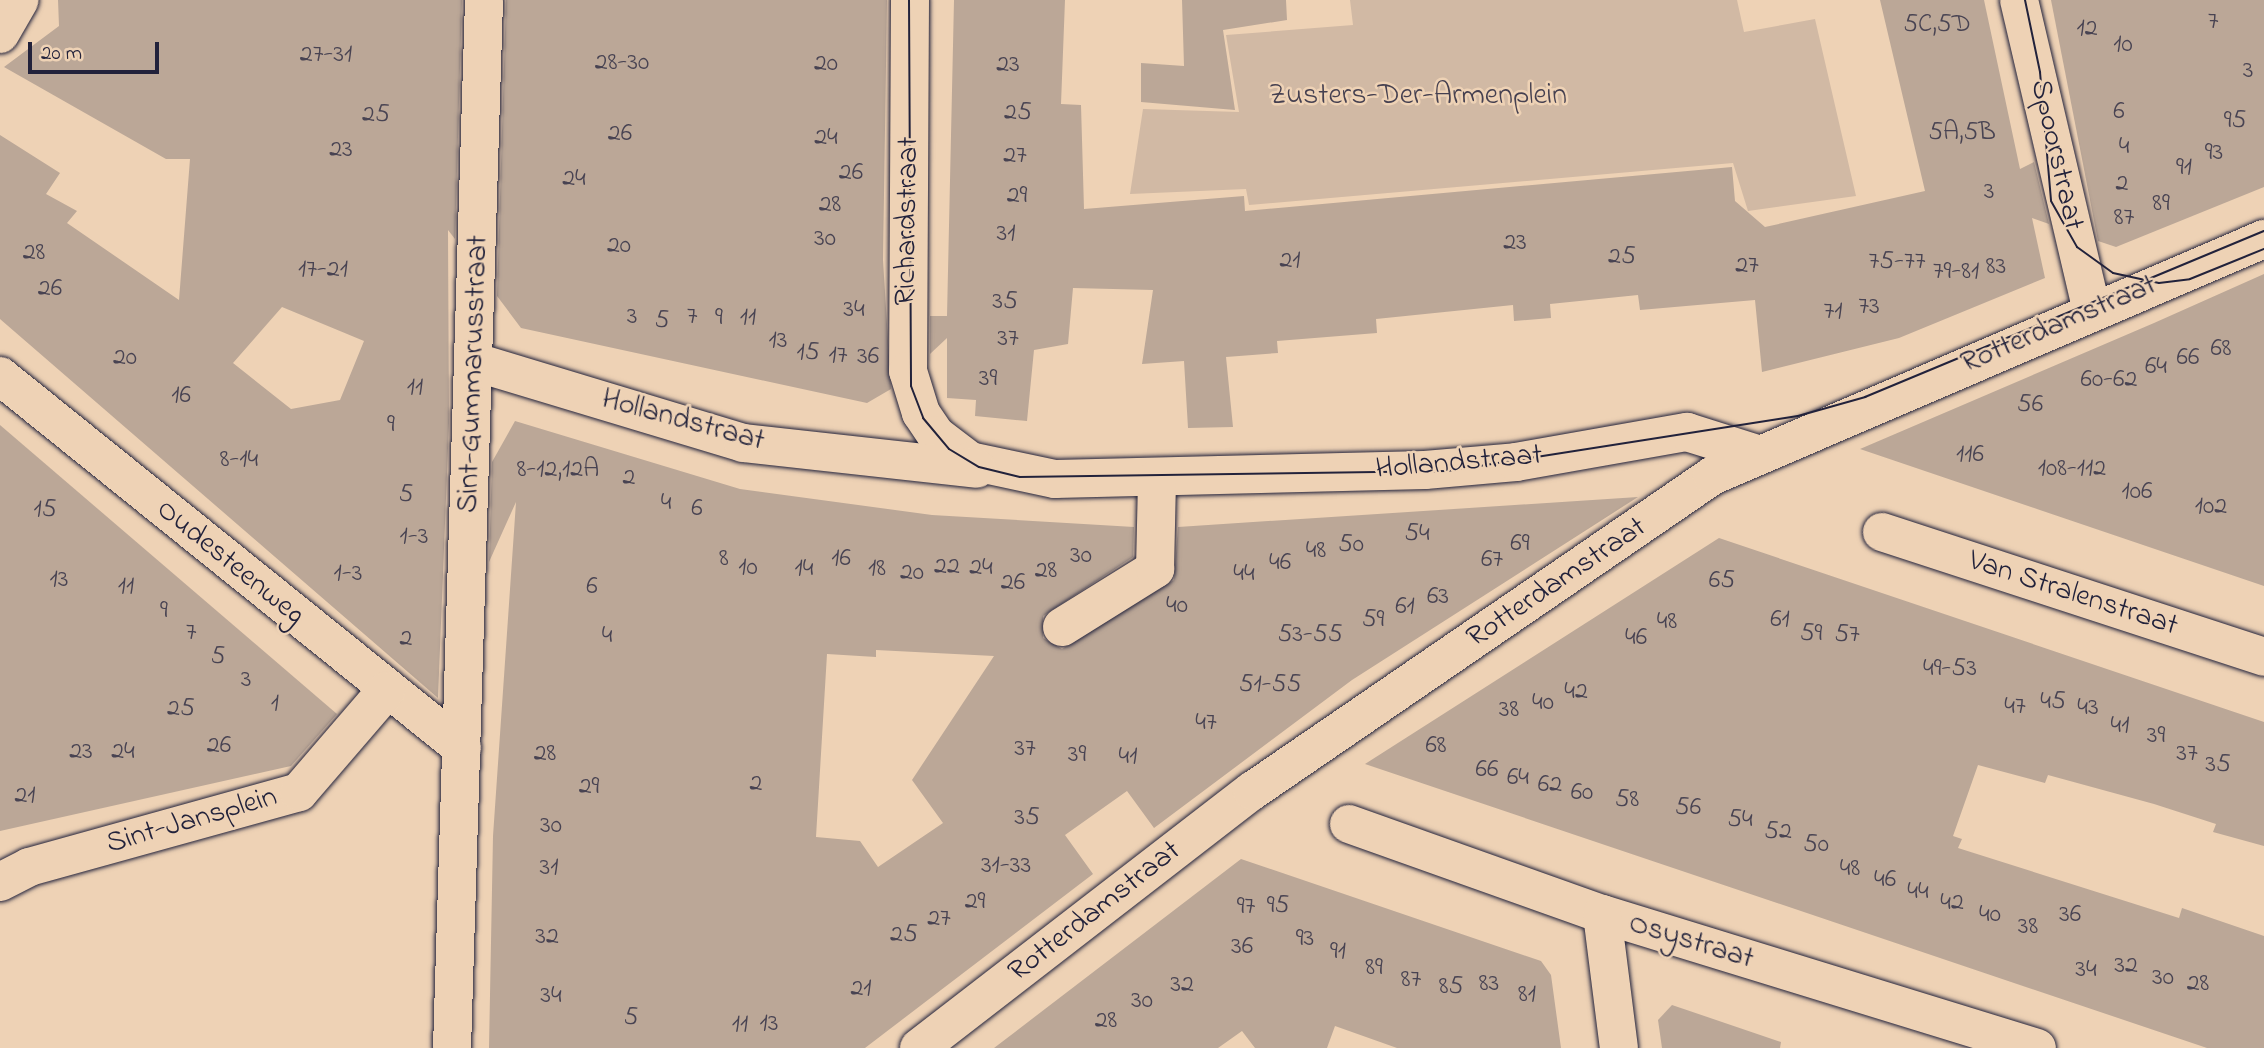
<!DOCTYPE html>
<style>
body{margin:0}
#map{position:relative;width:2264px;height:1048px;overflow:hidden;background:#eed2b5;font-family:"Indie Flower",sans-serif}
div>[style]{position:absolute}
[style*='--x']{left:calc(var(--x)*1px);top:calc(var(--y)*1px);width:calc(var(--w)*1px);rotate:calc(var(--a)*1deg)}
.green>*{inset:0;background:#d1b9a4}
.building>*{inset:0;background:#bba797}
.roads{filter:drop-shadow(0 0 2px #22223b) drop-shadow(0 0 2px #22223b)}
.minor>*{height:38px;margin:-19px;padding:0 19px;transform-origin:19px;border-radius:19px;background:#eed2b5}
.tram>*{height:2px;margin:-1px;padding:0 1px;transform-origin:1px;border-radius:1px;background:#22223b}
span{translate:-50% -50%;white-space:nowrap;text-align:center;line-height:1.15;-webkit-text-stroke:5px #eed2b5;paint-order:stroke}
.number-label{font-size:26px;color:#484352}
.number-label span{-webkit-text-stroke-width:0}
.park-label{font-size:30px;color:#454050}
.street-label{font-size:30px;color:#22223b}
.scale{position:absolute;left:28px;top:42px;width:131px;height:32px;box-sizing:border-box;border:4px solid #22223b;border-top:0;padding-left:9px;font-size:21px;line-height:24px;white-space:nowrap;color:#22223b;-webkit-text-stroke:5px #eed2b5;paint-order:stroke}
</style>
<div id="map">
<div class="green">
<i style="clip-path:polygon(1350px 0,1737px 0,1744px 32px,1815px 19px,1856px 196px,1748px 211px,1733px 163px,1249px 205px,1246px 189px,1130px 194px,1143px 109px,1239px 112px,1226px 35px,1353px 25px)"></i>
</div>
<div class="building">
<i style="clip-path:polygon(evenodd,58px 0,462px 0,455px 239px,448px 230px,449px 423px,438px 698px,0 319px,0 135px,60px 173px,46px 194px,77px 211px,67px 223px,179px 300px,190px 159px,166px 159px,4px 67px,59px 26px,58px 0,282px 307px,364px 341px,340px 400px,291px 409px,233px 363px,282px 307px)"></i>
<i style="clip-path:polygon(506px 0,887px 0,883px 260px,891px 389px,867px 403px,521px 328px,497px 296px)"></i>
<i style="clip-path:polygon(954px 0,1065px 0,1061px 104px,1081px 105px,1084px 209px,1244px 196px,1245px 211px,1732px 167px,1735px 201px,1765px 227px,1925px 191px,1880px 0,1984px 0,2020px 169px,2034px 162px,2049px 224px,2032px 218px,2045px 278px,1899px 338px,1762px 372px,1755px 300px,1640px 310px,1638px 295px,1550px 304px,1551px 318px,1514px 321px,1513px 305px,1376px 319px,1377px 333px,1277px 341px,1278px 353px,1226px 357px,1233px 427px,1188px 428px,1184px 361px,1142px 364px,1153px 290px,1073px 288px,1068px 344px,1034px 350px,1027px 421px,975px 416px,976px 400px,947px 398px,947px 338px,930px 354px,930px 316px,947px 316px)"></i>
<i style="clip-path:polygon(1182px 0,1286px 0,1287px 20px,1223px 30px,1235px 110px,1141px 102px,1141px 63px,1184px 66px)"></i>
<i style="clip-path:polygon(2051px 0,2264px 0,2264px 187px,2116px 247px,2098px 241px)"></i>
<i style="clip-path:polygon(2264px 274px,2264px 586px,1860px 449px,2154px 323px)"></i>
<i style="clip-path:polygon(evenodd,515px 421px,740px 489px,932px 515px,1134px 527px,1133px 557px,1043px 616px,1043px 638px,1062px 649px,1174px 580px,1178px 527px,1638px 497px,1352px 680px,1154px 828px,1127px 791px,1065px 835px,1093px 874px,865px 1048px,489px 1048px,493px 836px,516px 502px,489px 562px,492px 462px,515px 421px,876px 650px,994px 656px,912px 780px,943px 823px,878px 867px,860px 841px,816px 837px,827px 654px,876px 657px,876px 650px)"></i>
<i style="clip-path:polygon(0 425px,337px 714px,291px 766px,0 831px)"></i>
<i style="clip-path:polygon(1719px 538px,2264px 722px,2264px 846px,2213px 832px,2216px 824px,2154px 804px,2048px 775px,2045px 783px,1978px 765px,1953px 836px,1962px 839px,1958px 848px,2179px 918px,2182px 908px,2264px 936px,2264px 1048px,2207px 1048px,1365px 764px)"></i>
<i style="clip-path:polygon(1241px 859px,1541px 961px,1551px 975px,1561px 1048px,1397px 1048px,1335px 1026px,1327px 1048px,1255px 1048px,1242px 1031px,1218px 1048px,994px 1048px)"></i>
<i style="clip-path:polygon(1672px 1005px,1781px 1042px,1780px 1048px,1662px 1048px,1658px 1020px)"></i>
</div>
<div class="roads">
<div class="minor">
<i style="--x:910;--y:0;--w:371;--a:90.3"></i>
<i style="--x:908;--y:371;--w:44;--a:72.8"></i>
<i style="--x:921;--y:413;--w:27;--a:56"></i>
<i style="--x:936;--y:435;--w:43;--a:37.4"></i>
<i style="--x:970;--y:461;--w:87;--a:12"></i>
<i style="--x:1055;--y:479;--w:370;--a:-1.4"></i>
<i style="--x:1425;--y:470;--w:91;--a:-5"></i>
<i style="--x:1516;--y:462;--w:174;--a:-10"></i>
<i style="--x:1687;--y:432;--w:73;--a:17.4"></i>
<i style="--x:2019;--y:0;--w:319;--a:76.8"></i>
<i style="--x:0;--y:34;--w:39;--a:-60"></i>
<i style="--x:475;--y:362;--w:280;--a:16.8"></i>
<i style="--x:743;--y:443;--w:235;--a:6.3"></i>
<i style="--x:0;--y:376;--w:593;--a:38.84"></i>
<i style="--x:1882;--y:532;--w:402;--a:18.1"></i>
<i style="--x:1062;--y:627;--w:110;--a:-31.9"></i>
<i style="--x:1155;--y:569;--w:91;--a:-88.7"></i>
<i style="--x:1349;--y:824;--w:269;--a:19.6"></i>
<i style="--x:1602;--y:914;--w:455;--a:17.1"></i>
<i style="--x:0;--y:882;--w:33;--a:-27"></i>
<i style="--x:29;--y:867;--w:280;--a:-15.5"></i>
<i style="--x:299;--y:792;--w:133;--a:-49.3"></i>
<i style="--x:1602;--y:914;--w:135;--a:82.8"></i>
<i style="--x:452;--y:1048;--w:1048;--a:-88.25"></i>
<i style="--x:919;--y:1048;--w:421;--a:-37.7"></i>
<i style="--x:1252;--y:791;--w:558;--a:-34.4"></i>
<i style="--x:1712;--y:476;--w:601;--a:-23.24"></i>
</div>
</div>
<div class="tram">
<i style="--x:909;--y:0;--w:386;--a:89.7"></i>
<i style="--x:911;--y:386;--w:34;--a:69"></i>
<i style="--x:923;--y:418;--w:40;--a:50"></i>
<i style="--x:949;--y:449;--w:35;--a:31"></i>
<i style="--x:979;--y:467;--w:42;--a:13.7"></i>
<i style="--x:1020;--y:477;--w:427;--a:-0.8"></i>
<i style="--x:1447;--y:471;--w:355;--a:-8.9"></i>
<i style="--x:1798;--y:416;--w:70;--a:-15.8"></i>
<i style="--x:1865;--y:397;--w:432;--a:-22.6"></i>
<i style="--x:2025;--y:0;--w:74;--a:78.2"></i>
<i style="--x:2040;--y:72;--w:129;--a:85.1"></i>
<i style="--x:2051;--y:201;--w:53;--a:60.5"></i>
<i style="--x:2077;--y:247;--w:44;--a:35.8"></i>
<i style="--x:2113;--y:273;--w:47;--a:12.3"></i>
<i style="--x:2159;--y:283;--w:31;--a:-7"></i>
<i style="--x:2190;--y:279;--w:80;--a:-22.1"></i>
</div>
<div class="number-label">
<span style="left:2213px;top:23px">7</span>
<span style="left:1937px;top:26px">5C,5D</span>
<span style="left:2087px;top:30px">12</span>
<span style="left:2123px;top:46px">10</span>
<span style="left:326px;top:56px">27-31</span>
<span style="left:622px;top:64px">28-30</span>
<span style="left:826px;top:65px">20</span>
<span style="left:1008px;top:66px">23</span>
<span style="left:2248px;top:72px">3</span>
<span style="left:2119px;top:113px">6</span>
<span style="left:1018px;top:114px">25</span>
<span style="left:376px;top:116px">25</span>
<span style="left:2235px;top:122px">95</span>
<span style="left:1962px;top:134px">5A,5B</span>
<span style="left:620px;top:135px">26</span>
<span style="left:826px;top:139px">24</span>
<span style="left:2124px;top:148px">4</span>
<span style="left:341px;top:151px">23</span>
<span style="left:2214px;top:154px">93</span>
<span style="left:1015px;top:157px">27</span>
<span style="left:2184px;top:169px">91</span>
<span style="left:851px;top:174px">26</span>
<span style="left:574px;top:180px">24</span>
<span style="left:2122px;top:185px">2</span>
<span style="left:1989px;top:193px">3</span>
<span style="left:1017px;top:197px">29</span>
<span style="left:2161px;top:205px">89</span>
<span style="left:830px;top:206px">28</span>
<span style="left:2124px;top:219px">87</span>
<span style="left:1006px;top:235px">31</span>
<span style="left:825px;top:240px">30</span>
<span style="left:1515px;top:244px">23</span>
<span style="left:619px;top:247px">20</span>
<span style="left:34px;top:254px">28</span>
<span style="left:1622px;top:258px">25</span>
<span style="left:1290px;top:262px">21</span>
<span style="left:1897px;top:263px">75-77</span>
<span style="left:1747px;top:267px">27</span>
<span style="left:1996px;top:268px">83</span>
<span style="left:323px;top:271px">17-21</span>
<span style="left:1956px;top:273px">79-81</span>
<span style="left:50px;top:290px">26</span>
<span style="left:1005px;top:303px">35</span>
<span style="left:1869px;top:308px">73</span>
<span style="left:854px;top:311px">34</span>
<span style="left:1833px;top:313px">71</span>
<span style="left:632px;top:318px">3</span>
<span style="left:692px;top:318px">7</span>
<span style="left:719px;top:319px">9</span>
<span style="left:748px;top:319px">11</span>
<span style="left:662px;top:322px">5</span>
<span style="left:1008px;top:340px">37</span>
<span style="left:778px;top:342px">13</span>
<span style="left:2221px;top:350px">68</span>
<span style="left:808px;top:354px">15</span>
<span style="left:838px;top:357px">17</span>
<span style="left:868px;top:358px">36</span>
<span style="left:125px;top:359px">20</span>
<span style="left:2188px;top:359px">66</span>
<span style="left:2156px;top:368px">64</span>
<span style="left:988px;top:380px">39</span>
<span style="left:2109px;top:381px">60-62</span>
<span style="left:415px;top:389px">11</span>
<span style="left:181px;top:397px">16</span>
<span style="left:2030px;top:406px">56</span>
<span style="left:391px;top:426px">9</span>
<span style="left:1970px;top:456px">116</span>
<span style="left:239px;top:461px">8-14</span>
<span style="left:2072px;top:470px">108-112</span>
<span style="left:558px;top:471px">8-12,12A</span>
<span style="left:629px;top:479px">2</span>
<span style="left:2137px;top:493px">106</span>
<span style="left:406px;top:496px">5</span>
<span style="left:666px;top:504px">4</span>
<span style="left:2211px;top:508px">102</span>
<span style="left:697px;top:510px">6</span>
<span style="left:45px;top:511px">15</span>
<span style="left:1417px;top:535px">54</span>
<span style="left:414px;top:538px">1-3</span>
<span style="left:1520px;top:545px">69</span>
<span style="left:1351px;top:546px">50</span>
<span style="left:1316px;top:552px">48</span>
<span style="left:1081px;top:557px">30</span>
<span style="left:724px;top:560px">8</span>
<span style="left:841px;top:560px">16</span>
<span style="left:1492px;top:561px">67</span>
<span style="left:1280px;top:564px">46</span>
<span style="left:947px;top:568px">22</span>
<span style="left:748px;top:569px">10</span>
<span style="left:981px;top:569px">24</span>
<span style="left:804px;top:570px">14</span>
<span style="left:877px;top:570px">18</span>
<span style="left:1046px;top:572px">28</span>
<span style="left:912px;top:574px">20</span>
<span style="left:348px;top:575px">1-3</span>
<span style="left:1244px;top:575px">44</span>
<span style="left:59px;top:581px">13</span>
<span style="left:1722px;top:582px">65</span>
<span style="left:1013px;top:584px">26</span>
<span style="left:126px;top:588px">11</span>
<span style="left:592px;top:588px">6</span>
<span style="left:1438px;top:598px">63</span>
<span style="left:1177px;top:607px">40</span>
<span style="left:1405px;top:608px">61</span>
<span style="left:164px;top:612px">9</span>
<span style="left:1373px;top:621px">59</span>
<span style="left:1780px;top:621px">61</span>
<span style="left:1667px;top:623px">48</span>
<span style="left:191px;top:634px">7</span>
<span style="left:1811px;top:635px">59</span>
<span style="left:1310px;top:636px">53-55</span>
<span style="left:1847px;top:636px">57</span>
<span style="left:607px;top:637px">4</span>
<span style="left:1636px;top:639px">46</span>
<span style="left:406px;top:640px">2</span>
<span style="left:218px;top:658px">5</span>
<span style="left:1950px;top:670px">49-53</span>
<span style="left:246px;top:681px">3</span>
<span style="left:1270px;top:686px">51-55</span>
<span style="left:1576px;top:693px">42</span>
<span style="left:2053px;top:703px">45</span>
<span style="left:1543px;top:704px">40</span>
<span style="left:275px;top:705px">1</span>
<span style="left:2015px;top:708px">47</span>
<span style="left:2088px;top:709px">43</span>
<span style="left:181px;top:710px">25</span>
<span style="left:1509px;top:711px">38</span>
<span style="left:1206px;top:724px">47</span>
<span style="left:2120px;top:727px">41</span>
<span style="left:2156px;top:737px">39</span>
<span style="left:219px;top:747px">26</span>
<span style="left:1436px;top:747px">68</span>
<span style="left:1025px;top:750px">37</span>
<span style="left:81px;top:753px">23</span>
<span style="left:123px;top:753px">24</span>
<span style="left:545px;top:755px">28</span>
<span style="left:2187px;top:755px">37</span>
<span style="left:1077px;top:756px">39</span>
<span style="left:1128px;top:758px">41</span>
<span style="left:2218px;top:766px">35</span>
<span style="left:1487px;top:771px">66</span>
<span style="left:1518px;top:779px">64</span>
<span style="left:756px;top:785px">2</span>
<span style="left:1550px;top:786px">62</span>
<span style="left:589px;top:788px">29</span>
<span style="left:1582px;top:794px">60</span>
<span style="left:25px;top:797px">21</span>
<span style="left:1627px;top:801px">58</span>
<span style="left:1688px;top:809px">56</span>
<span style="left:1027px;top:819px">35</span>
<span style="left:1740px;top:821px">54</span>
<span style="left:551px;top:827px">30</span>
<span style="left:1778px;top:833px">52</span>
<span style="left:1816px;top:846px">50</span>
<span style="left:1006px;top:867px">31-33</span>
<span style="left:549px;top:869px">31</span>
<span style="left:1850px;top:870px">48</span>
<span style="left:1885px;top:881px">46</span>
<span style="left:1918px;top:893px">44</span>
<span style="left:975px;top:903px">29</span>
<span style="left:1952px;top:904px">42</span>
<span style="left:1278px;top:907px">95</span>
<span style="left:1246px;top:908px">97</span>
<span style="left:1990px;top:916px">40</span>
<span style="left:2070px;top:916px">36</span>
<span style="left:939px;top:920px">27</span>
<span style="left:2028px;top:928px">38</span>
<span style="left:904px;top:936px">25</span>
<span style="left:547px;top:938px">32</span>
<span style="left:1305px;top:940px">93</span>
<span style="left:1242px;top:948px">36</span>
<span style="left:1338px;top:953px">91</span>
<span style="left:2126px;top:967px">32</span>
<span style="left:1374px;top:969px">89</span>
<span style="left:2086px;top:971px">34</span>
<span style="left:2163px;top:979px">30</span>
<span style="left:1411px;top:981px">87</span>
<span style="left:1489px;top:985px">83</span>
<span style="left:2198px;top:985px">28</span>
<span style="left:1182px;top:986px">32</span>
<span style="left:1451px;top:988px">85</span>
<span style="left:861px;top:990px">21</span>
<span style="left:1527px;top:996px">81</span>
<span style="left:551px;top:997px">34</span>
<span style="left:1142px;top:1002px">30</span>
<span style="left:631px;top:1019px">5</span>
<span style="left:1106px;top:1022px">28</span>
<span style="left:769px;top:1025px">13</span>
<span style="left:740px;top:1026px">11</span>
</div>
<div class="park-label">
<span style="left:1418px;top:96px">Zusters-Der-Armenplein</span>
</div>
<div class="street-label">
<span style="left:2056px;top:155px;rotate:77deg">Spoorstraat</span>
<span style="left:908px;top:221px;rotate:-89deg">Richardstraat</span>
<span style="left:2059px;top:325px;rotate:-23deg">Rotterdamstraat</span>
<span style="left:474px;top:374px;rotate:-88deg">Sint-Gummarusstraat</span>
<span style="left:683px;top:421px;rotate:15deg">Hollandstraat</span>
<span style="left:1459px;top:463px;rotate:-5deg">Hollandstraat</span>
<span style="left:230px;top:563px;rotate:39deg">Oudesteenweg</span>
<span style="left:1557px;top:583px;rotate:-34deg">Rotterdamstraat</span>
<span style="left:2073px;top:594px;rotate:18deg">Van Stralenstraat</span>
<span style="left:192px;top:821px;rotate:-16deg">Sint-Jansplein</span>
<span style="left:1095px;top:912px;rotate:-38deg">Rotterdamstraat</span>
<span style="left:1691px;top:942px;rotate:17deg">Osystraat</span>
</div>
<div class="scale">20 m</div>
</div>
